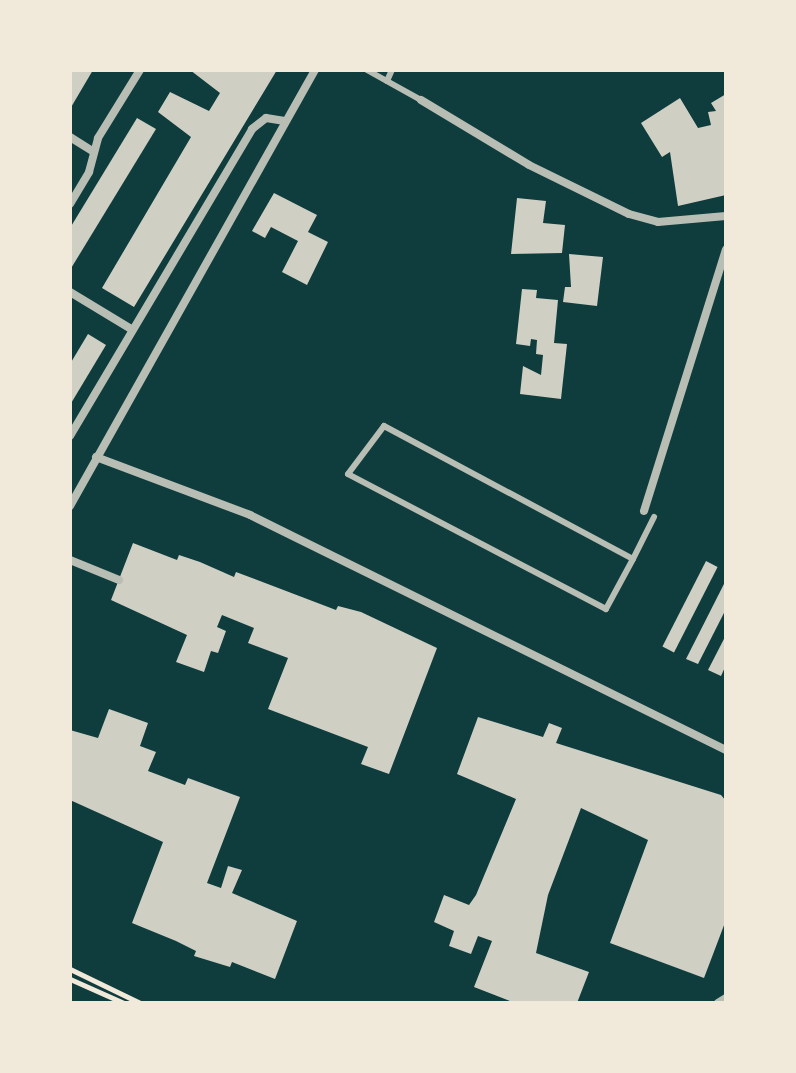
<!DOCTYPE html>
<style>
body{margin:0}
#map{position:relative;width:796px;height:1073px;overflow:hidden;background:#0f3d3e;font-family:"Sofia Sans Condensed",sans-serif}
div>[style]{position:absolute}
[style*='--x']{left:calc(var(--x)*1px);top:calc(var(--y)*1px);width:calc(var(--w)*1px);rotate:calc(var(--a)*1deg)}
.building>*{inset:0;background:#cfcfc3;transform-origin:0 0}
.path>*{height:5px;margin:-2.5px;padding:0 2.5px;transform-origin:2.5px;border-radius:2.5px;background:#f1e9da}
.service>*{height:6px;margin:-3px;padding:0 3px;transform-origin:3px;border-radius:3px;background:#b8beb3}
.minor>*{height:8px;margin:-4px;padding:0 4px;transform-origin:4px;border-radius:4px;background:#b8beb3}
span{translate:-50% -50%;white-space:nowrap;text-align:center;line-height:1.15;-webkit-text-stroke:7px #f1e9da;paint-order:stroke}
.frame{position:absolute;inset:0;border:72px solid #f1e9da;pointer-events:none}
</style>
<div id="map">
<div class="building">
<i style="clip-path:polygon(70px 70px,93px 70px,70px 109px)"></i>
<i style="clip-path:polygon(190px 70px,277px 70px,134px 307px,102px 288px,191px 137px,158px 112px,170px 92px,209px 111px,220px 93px)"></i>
<i style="clip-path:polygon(726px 94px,726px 195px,678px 206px,670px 152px,662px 157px,641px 123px,680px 98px,698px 128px,711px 125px,708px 112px,716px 111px,711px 103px)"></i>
<i style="clip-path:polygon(137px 118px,156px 129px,70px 270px,70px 228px)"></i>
<i style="clip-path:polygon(274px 193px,317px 215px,308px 232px,328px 242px,307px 285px,282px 272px,298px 241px,271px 227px,265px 238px,252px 231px)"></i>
<i style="clip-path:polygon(517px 198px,546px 201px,543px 223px,565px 225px,562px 253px,511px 254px)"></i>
<i style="clip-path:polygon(569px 254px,603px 257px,597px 306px,563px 302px,565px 287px,571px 287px)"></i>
<i style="clip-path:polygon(522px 289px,537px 290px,536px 298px,558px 300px,554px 343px,567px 344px,561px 399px,520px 394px,523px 366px,541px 375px,543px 355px,536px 354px,537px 340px,531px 339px,530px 346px,516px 344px)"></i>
<i style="clip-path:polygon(88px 334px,106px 345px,70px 405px,70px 364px)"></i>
<i style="clip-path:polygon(133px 543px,177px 560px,179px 555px,200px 562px,234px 577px,236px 572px,336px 610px,338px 606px,361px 612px,437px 648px,389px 774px,361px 764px,368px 747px,268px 709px,288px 658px,248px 643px,254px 628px,222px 615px,217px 627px,226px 631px,218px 653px,211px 651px,204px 672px,176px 662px,187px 635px,111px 600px)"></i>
<i style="left:706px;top:561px;width:13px;height:96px;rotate:27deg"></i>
<i style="clip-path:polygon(726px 580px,726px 609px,698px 664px,686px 659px)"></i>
<i style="clip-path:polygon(726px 635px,726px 665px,721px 676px,708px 670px)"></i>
<i style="clip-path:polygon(109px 709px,148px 723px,140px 746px,156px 752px,148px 771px,185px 785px,188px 778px,240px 797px,207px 883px,221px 888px,228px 866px,242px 870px,232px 893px,297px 921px,275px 979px,232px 962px,230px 967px,194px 956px,196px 951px,176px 941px,132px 923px,163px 842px,70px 800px,70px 730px,98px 738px)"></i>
<i style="clip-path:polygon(478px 717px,543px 737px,549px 723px,562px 728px,556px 743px,721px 795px,726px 801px,726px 920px,704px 978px,610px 943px,648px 840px,581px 808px,548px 895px,536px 953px,589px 972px,577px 1003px,515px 1003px,474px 987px,492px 941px,478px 936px,471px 954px,449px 946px,454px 931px,434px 922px,444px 895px,469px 905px,476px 895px,516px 799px,457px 774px)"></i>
</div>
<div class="path">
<i style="--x:70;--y:969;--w:78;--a:25.9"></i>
<i style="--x:70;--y:979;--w:59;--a:24"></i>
</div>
<div class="service">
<i style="--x:367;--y:70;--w:62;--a:29.1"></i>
<i style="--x:387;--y:81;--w:12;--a:-66"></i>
<i style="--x:384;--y:426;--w:282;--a:28.1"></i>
<i style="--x:633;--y:559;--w:57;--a:118.4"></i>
<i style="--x:606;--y:609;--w:291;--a:-152.4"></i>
<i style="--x:348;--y:474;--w:60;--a:-53.1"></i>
<i style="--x:633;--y:559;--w:47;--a:-63.4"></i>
</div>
<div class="minor">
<i style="--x:421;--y:100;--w:126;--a:31"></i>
<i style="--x:529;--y:165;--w:111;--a:26.1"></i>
<i style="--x:629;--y:214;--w:30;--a:15"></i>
<i style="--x:658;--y:222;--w:68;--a:-5"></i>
<i style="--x:70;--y:137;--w:28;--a:32"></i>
<i style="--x:70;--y:204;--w:37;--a:-59"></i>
<i style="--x:89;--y:172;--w:35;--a:-75"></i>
<i style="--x:98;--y:138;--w:80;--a:-58.3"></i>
<i style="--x:70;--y:292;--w:71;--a:31.2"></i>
<i style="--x:70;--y:436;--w:357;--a:-59.3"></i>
<i style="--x:252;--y:129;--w:18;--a:-38"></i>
<i style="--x:266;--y:118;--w:19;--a:9"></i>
<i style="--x:96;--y:457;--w:165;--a:20.6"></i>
<i style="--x:250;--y:515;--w:531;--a:26.28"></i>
<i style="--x:70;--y:506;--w:500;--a:-60.67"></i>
<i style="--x:644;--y:511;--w:274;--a:-72.6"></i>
<i style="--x:70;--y:560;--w:53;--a:22.2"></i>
<i style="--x:718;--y:1003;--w:9;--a:-32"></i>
</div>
<div class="frame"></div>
</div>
